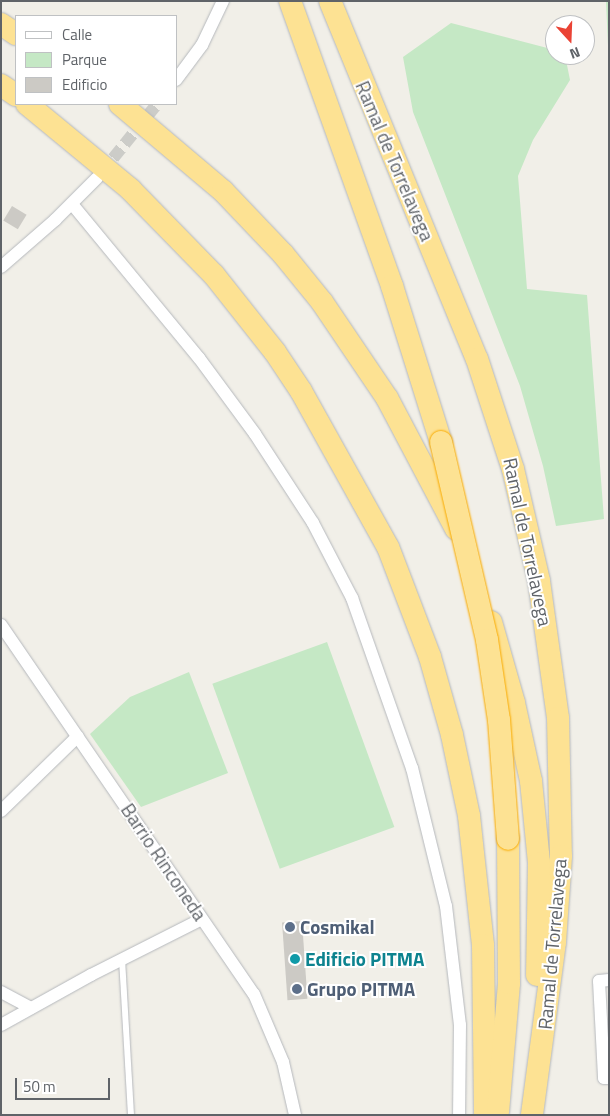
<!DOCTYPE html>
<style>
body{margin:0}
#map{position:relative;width:610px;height:1116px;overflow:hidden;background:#f1efe8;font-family:"Titillium Web",sans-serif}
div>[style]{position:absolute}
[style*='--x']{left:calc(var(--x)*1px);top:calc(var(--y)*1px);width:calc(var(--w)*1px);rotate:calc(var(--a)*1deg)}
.green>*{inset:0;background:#c5e8c5;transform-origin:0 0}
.building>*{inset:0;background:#cccac5;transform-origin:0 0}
.minor-tunnel>*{height:12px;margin-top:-6px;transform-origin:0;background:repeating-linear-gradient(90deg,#ccccc8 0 12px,transparent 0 18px)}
.roads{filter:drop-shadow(0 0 1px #b5b8bc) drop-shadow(0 0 1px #b5b8bc)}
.service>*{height:6px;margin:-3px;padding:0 3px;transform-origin:3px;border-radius:3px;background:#fff}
.minor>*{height:12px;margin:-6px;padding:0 6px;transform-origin:6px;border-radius:6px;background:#fff}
.motorway>*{height:22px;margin:-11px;padding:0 11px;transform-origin:11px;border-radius:11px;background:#fde293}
.bridges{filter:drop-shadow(0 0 1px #f9ab00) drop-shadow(0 0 1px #f9ab00)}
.motorway-bridge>*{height:22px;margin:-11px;padding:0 11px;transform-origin:11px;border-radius:11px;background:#fde293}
.dots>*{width:14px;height:14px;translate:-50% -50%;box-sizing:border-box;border:2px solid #fff;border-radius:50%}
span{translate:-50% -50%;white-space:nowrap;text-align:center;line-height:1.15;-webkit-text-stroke:4px #fff;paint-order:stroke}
.street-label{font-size:19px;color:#5f6368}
.service-label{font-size:19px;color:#4e5e75;font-weight:700}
.left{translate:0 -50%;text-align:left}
.culture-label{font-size:19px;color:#0d838f;font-weight:700}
.frame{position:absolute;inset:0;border:2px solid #5f6368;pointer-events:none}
.legend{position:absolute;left:15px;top:15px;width:162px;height:90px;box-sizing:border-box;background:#fff;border:1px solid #bfc1c3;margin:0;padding:6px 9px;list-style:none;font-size:15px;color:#5f6368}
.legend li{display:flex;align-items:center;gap:10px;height:25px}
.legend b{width:25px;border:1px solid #bfc1c3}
.north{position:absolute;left:545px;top:15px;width:50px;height:50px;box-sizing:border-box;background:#fff;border:1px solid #bfc1c3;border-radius:50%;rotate:160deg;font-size:14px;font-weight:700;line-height:20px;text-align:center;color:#5f6368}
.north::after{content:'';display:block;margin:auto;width:18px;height:22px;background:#ea4335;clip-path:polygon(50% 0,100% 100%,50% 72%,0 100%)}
.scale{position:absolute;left:15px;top:1078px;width:95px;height:22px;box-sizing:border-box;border:2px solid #5f6368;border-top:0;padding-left:6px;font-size:15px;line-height:18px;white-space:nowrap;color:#5f6368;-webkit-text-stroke:4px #fff;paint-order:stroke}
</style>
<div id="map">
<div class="green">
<i style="clip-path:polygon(606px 1px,609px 1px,609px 68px)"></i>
<i style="clip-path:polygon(451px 23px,555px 50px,555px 55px,565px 55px,570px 80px,533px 140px,518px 176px,527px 289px,587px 295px,604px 519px,556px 526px,543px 466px,520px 386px,413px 112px,403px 57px)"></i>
<i style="left:327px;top:642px;width:197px;height:122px;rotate:70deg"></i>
<i style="clip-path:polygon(189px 672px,228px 773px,141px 807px,90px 734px,130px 697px)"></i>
</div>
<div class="building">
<i style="left:12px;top:206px;width:17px;height:17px;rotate:31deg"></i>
<i style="left:302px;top:921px;width:78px;height:20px;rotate:86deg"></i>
</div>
<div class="minor-tunnel">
<i style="--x:102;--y:172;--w:87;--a:-51"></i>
</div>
<div class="roads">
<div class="service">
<i style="--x:122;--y:959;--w:156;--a:86.7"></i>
</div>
<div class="minor">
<i style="--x:176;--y:80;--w:44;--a:-53.4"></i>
<i style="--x:202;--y:45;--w:49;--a:-64.5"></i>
<i style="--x:72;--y:204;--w:200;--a:50.5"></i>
<i style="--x:199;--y:358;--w:94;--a:53.6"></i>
<i style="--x:255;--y:434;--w:106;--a:56.9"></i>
<i style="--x:313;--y:523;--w:85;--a:62.5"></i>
<i style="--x:352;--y:598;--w:180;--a:70.6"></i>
<i style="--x:412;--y:768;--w:142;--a:76.2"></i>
<i style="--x:446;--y:906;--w:120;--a:83.3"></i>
<i style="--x:460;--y:1025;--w:90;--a:90.6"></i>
<i style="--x:1;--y:267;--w:72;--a:-41"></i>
<i style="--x:55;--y:220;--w:59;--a:-45"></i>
<i style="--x:1;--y:625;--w:447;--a:55.6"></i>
<i style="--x:254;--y:994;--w:74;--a:66.9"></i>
<i style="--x:283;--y:1062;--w:54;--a:77.2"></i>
<i style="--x:1;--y:811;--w:107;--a:-44.2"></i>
<i style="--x:609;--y:980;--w:10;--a:174"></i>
<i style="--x:599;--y:981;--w:97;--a:87"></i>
<i style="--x:604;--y:1078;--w:5;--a:0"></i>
<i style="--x:1;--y:992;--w:34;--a:28"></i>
<i style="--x:1;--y:1025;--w:103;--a:-29.1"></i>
<i style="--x:91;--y:975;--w:124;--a:-26.8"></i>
</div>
<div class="motorway">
<i style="--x:290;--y:1;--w:303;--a:70.3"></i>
<i style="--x:392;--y:286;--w:164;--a:72.6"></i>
<i style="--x:330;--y:1;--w:387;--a:67.7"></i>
<i style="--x:477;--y:359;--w:116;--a:71.9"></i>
<i style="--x:513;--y:469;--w:115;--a:76.9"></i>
<i style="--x:539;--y:581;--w:138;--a:82.1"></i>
<i style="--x:558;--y:718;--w:138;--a:88.8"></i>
<i style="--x:561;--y:856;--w:86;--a:94"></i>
<i style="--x:555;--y:942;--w:175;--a:97.6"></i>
<i style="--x:1;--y:24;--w:18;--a:34"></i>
<i style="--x:1;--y:85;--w:18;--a:34"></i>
<i style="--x:27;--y:104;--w:134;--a:39.5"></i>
<i style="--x:130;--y:189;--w:120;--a:45.7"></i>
<i style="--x:214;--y:275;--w:98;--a:51.6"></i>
<i style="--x:275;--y:352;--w:47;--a:56.3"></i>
<i style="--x:301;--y:391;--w:179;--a:60.9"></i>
<i style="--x:388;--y:547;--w:118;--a:69.1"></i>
<i style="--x:430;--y:657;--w:81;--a:74.2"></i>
<i style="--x:452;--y:735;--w:83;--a:78.1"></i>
<i style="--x:469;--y:816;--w:130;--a:83.8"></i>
<i style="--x:483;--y:945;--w:170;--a:89.3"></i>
<i style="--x:120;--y:104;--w:135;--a:40.2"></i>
<i style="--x:223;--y:191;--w:87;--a:46.4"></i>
<i style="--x:283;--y:254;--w:62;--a:50.9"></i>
<i style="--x:322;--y:302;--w:116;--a:55.9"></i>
<i style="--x:387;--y:398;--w:148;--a:62.2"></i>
<i style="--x:491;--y:622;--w:84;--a:74.1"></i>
<i style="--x:514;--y:703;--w:80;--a:77.7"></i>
<i style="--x:531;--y:781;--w:82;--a:84.4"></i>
<i style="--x:539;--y:863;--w:112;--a:91"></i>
<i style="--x:498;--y:1112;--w:129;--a:-85.1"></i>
<i style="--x:509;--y:983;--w:144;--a:-90.4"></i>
</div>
</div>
<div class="bridges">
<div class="motorway-bridge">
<i style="--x:441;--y:442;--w:203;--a:76.9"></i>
<i style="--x:487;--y:640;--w:81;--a:81.5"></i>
<i style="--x:499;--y:720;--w:119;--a:85.7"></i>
</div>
</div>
<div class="dots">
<i style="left:290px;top:927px;background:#5c6f8a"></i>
<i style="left:295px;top:959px;background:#0f9aa8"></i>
<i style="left:297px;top:989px;background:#5c6f8a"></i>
</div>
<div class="street-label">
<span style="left:395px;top:161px;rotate:67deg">Ramal de Torrelavega</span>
<span style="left:528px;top:542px;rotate:78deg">Ramal de Torrelavega</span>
<span style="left:164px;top:862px;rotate:56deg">Barrio Rinconeda</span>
<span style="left:552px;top:944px;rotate:-85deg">Ramal de Torrelavega</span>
</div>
<div class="service-label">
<span class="left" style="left:300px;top:927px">Cosmikal</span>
<span class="left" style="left:307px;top:989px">Grupo PITMA</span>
</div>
<div class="culture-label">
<span class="left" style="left:305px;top:959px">Edificio PITMA</span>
</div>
<div class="frame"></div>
<ul class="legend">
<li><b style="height:6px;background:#fff"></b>Calle</li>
<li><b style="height:14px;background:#c5e8c5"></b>Parque</li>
<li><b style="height:14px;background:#cccac5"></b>Edificio</li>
</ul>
<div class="north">N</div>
<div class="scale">50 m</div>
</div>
